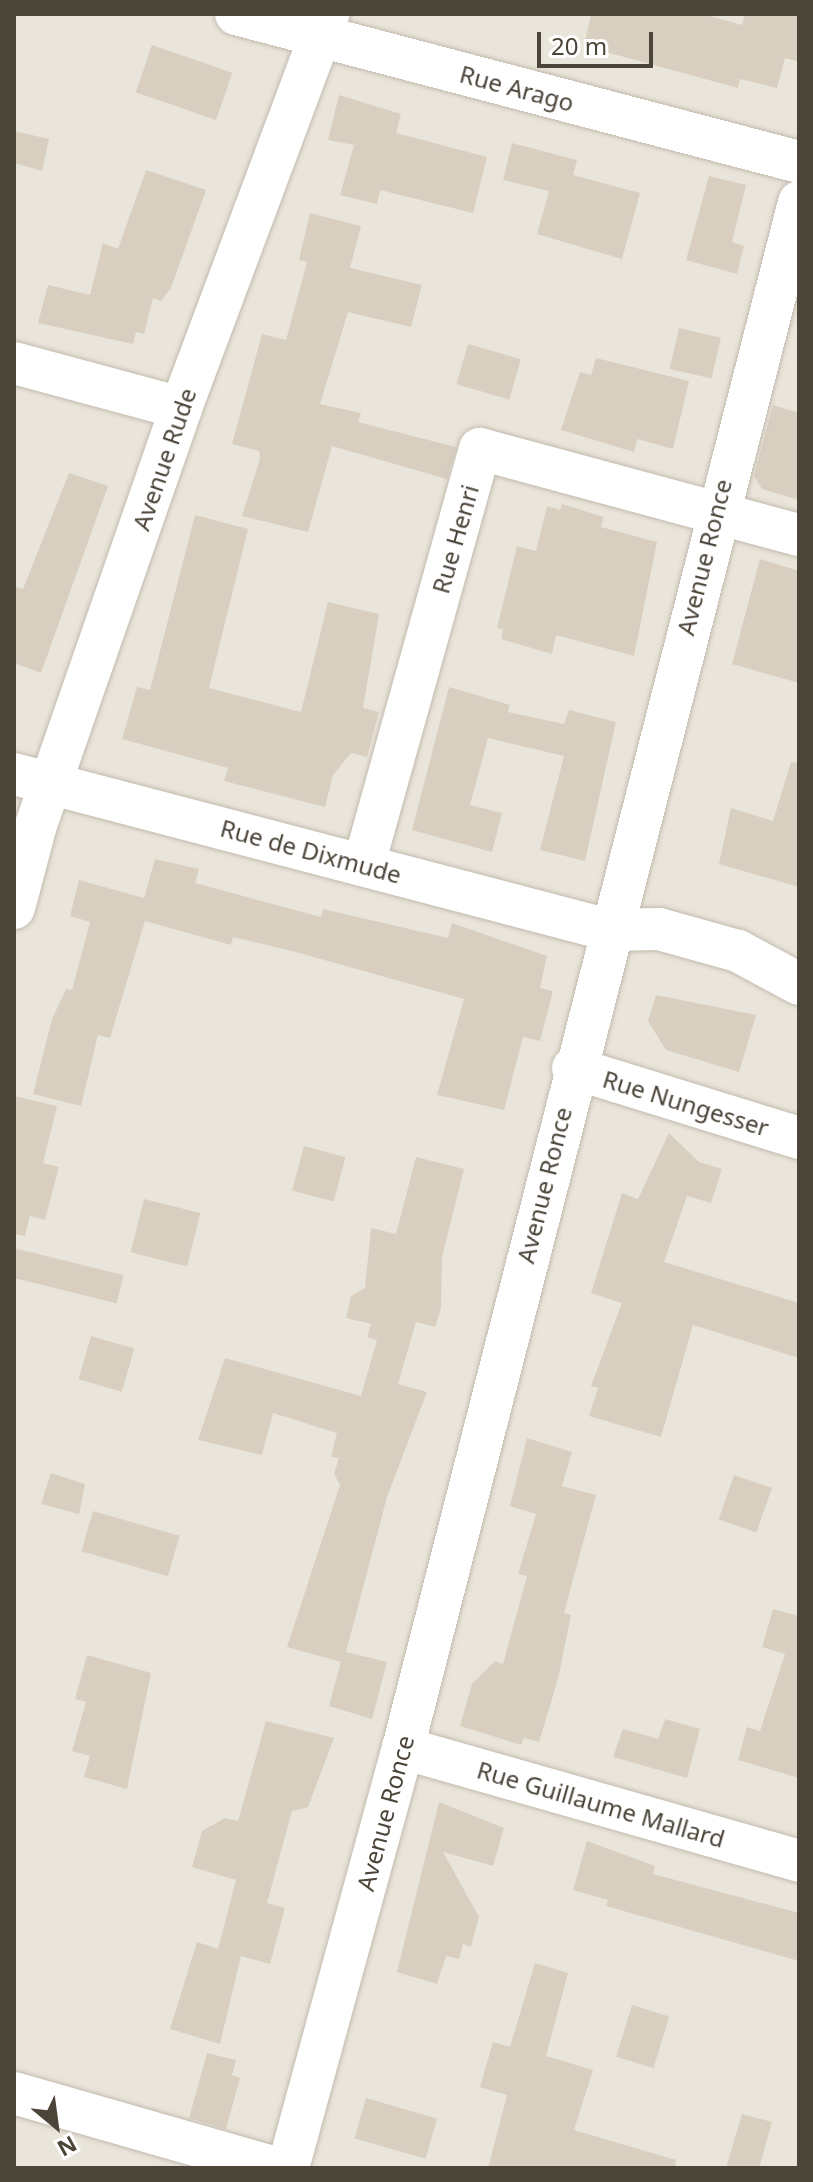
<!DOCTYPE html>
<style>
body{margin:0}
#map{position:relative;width:813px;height:2182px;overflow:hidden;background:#f6f3ec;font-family:"Noto Sans",sans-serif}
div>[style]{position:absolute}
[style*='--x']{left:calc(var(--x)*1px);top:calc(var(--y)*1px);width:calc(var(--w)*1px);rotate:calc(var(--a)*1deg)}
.residential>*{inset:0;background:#eae5da;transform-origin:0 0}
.building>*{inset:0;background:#d8cfc1;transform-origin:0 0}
.roads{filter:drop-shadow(0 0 2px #c2bbae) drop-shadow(0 0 2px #c2bbae)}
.minor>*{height:42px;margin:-21px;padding:0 21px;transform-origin:21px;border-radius:21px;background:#fff}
span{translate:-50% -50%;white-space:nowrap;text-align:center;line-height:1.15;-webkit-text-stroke:6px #fff;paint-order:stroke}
.street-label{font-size:24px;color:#4b4439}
.frame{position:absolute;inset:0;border:16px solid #4b4439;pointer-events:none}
.north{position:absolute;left:16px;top:2086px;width:80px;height:80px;-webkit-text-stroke:6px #fff;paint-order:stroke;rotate:151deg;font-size:22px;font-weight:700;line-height:32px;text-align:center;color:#4b4439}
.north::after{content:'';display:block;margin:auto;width:28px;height:36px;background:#4b4439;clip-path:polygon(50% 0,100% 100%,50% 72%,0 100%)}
.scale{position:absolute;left:537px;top:32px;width:116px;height:36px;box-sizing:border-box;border:4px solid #4b4439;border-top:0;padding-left:10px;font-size:24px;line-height:28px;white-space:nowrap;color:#4b4439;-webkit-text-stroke:6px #fff;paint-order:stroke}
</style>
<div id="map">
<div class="residential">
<i style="left:14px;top:14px;width:785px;height:2154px"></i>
</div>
<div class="building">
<i style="clip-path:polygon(591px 14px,703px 14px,742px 25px,745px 14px,799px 14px,799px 62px,785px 58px,777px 88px,740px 79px,738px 88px,584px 46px)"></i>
<i style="left:152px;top:45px;width:85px;height:50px;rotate:19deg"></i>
<i style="clip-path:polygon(339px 95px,401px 114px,396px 133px,487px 157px,473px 213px,380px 190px,377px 204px,340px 195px,354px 145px,328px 140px)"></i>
<i style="clip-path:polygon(14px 131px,49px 139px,42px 171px,14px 163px)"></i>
<i style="clip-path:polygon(512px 143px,577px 160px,573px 175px,640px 193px,622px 259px,537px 234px,549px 191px,503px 180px)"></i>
<i style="clip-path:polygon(146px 170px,206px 190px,171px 288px,161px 301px,153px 298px,144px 334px,136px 332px,133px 344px,38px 323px,48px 285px,90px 295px,103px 243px,118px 249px)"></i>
<i style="clip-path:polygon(709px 176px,746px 185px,732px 242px,744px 246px,737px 274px,686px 260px)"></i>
<i style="clip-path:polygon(310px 213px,361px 226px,350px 268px,422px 285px,411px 327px,348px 312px,320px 404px,361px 413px,358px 422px,456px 447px,447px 479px,332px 446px,308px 532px,242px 516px,260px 459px,259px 451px,232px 444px,262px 334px,286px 340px,307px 262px,299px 260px)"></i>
<i style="left:679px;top:328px;width:43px;height:42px;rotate:13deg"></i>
<i style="left:468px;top:344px;width:55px;height:42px;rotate:16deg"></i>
<i style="clip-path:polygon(596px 358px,689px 381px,673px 449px,637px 439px,634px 452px,561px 430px,580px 372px,591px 375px)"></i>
<i style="clip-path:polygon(773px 405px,799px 413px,799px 500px,762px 489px,754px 476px)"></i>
<i style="clip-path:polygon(69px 473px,108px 486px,41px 673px,14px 663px,14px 586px,23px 589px)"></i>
<i style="clip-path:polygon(562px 504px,604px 517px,601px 527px,657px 542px,634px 656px,556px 635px,552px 654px,501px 639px,503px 630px,497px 628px,517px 546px,536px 551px,547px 506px,560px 510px)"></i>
<i style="clip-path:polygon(195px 515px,248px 529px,209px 688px,301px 712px,328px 602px,379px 614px,363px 708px,379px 712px,367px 757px,351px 753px,333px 775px,325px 807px,224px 781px,228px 768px,122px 739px,137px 687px,150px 690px)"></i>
<i style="clip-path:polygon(760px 559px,799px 571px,799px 683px,732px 664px)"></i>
<i style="clip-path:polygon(449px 687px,510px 705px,508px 712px,564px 724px,569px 710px,616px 722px,585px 861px,540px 850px,564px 756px,488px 738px,470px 805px,502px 813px,492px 852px,412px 830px)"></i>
<i style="clip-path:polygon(791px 762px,799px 763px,799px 887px,719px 864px,731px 808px,773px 821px)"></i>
<i style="clip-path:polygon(155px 859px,199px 869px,195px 883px,321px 917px,323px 909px,448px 938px,452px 923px,547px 956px,540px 988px,553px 991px,540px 1041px,523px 1037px,504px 1110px,437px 1095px,464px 999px,292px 951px,233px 937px,231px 945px,145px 921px,110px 1038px,98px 1035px,81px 1106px,33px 1094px,52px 1019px,66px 989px,72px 990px,90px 922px,70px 916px,79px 880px,144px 898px)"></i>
<i style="clip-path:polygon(656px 995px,756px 1015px,739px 1072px,666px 1050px,648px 1021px)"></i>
<i style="clip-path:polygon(14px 1096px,57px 1106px,43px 1163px,59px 1167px,45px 1220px,30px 1216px,25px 1236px,14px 1234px)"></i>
<i style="clip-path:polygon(669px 1133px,699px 1162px,722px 1169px,711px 1203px,687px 1196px,664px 1262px,799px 1303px,799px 1358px,693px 1325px,661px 1437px,589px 1416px,598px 1388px,591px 1386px,622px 1303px,591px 1293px,622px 1193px,638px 1199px)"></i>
<i style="left:304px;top:1146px;width:43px;height:46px;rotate:15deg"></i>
<i style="clip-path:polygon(416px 1157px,464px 1169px,442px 1257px,441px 1308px,435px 1327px,416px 1322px,398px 1384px,427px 1392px,387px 1497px,346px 1652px,387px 1662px,372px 1719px,329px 1706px,341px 1662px,287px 1647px,340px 1485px,334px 1474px,339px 1458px,331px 1457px,337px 1433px,273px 1413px,262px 1455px,198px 1440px,225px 1358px,361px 1396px,377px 1340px,367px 1337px,371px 1324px,346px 1318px,351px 1296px,365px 1288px,371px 1228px,396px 1234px)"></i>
<i style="left:144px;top:1199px;width:58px;height:55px;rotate:14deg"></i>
<i style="left:14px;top:1248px;width:113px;height:29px;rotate:14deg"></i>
<i style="left:91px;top:1336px;width:45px;height:45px;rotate:16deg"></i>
<i style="clip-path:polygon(527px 1438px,572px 1452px,562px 1486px,596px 1495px,564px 1613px,571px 1615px,558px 1679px,539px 1742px,524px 1738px,521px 1745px,460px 1726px,472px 1684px,495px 1661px,503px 1664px,527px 1576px,518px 1574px,536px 1514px,510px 1506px)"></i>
<i style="clip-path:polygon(51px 1473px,85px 1484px,79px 1514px,41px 1504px)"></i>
<i style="left:734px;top:1475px;width:40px;height:47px;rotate:19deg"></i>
<i style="left:93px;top:1511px;width:90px;height:42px;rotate:16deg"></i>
<i style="clip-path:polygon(773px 1609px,799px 1616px,799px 1778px,738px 1760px,747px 1727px,760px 1731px,785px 1654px,762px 1647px)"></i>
<i style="clip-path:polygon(87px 1655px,151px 1673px,127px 1789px,84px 1777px,90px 1756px,72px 1751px,86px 1702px,75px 1699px)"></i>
<i style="clip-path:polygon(665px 1719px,700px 1729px,687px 1778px,613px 1757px,623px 1729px,658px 1739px)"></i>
<i style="clip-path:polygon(266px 1721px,334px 1738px,308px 1807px,292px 1811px,267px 1903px,285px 1908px,270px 1964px,241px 1956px,220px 2044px,170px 2029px,197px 1942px,218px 1949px,236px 1880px,192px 1867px,202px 1831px,225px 1818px,238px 1821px)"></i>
<i style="clip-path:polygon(439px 1802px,504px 1828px,493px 1866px,443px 1852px,479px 1917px,471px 1947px,463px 1944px,459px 1959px,446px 1956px,437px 1984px,397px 1972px)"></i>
<i style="clip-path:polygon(587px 1841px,655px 1866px,653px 1874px,799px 1913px,799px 1961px,606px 1906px,608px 1900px,573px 1890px)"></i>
<i style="clip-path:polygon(535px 1963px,568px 1973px,546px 2056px,593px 2070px,574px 2130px,676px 2160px,675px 2168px,488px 2168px,507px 2095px,480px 2087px,493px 2042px,510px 2047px)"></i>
<i style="left:632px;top:2005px;width:39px;height:54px;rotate:17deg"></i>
<i style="clip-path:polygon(207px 2053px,236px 2060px,232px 2075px,240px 2078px,226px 2129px,189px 2118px)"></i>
<i style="left:366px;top:2098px;width:74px;height:42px;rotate:16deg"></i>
<i style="clip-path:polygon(742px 2114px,772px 2122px,759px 2168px,726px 2168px)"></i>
</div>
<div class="roads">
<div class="minor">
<i style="--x:236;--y:14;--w:582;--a:14.73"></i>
<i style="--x:14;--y:363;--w:173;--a:15.1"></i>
<i style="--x:14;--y:774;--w:615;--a:14.69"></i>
<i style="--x:609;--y:930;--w:50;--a:-1.1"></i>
<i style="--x:659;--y:929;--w:82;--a:15.6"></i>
<i style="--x:738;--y:951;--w:69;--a:28.4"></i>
<i style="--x:364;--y:864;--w:431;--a:-74.4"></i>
<i style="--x:480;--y:449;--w:330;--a:15.1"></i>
<i style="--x:14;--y:908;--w:86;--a:-75.2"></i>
<i style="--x:36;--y:825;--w:441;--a:-70.8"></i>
<i style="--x:181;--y:408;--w:421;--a:-69.5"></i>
<i style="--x:573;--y:1068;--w:237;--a:17.2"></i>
<i style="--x:403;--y:1748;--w:412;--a:15.9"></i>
<i style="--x:14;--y:2093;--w:273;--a:16"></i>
<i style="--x:288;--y:2168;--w:435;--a:-74.7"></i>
<i style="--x:403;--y:1748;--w:1596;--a:-75.63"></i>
</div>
</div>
<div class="street-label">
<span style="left:517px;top:88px;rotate:15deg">Rue Arago</span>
<span style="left:164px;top:459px;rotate:-71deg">Avenue Rude</span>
<span style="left:455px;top:539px;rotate:-74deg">Rue Henri</span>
<span style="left:704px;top:557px;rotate:-76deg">Avenue Ronce</span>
<span style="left:311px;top:851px;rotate:15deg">Rue de Dixmude</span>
<span style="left:686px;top:1103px;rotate:17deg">Rue Nungesser</span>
<span style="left:544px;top:1185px;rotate:-76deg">Avenue Ronce</span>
<span style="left:601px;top:1804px;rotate:16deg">Rue Guillaume Mallard</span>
<span style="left:385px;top:1813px;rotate:-75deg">Avenue Ronce</span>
</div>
<div class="frame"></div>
<div class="north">N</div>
<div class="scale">20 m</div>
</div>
